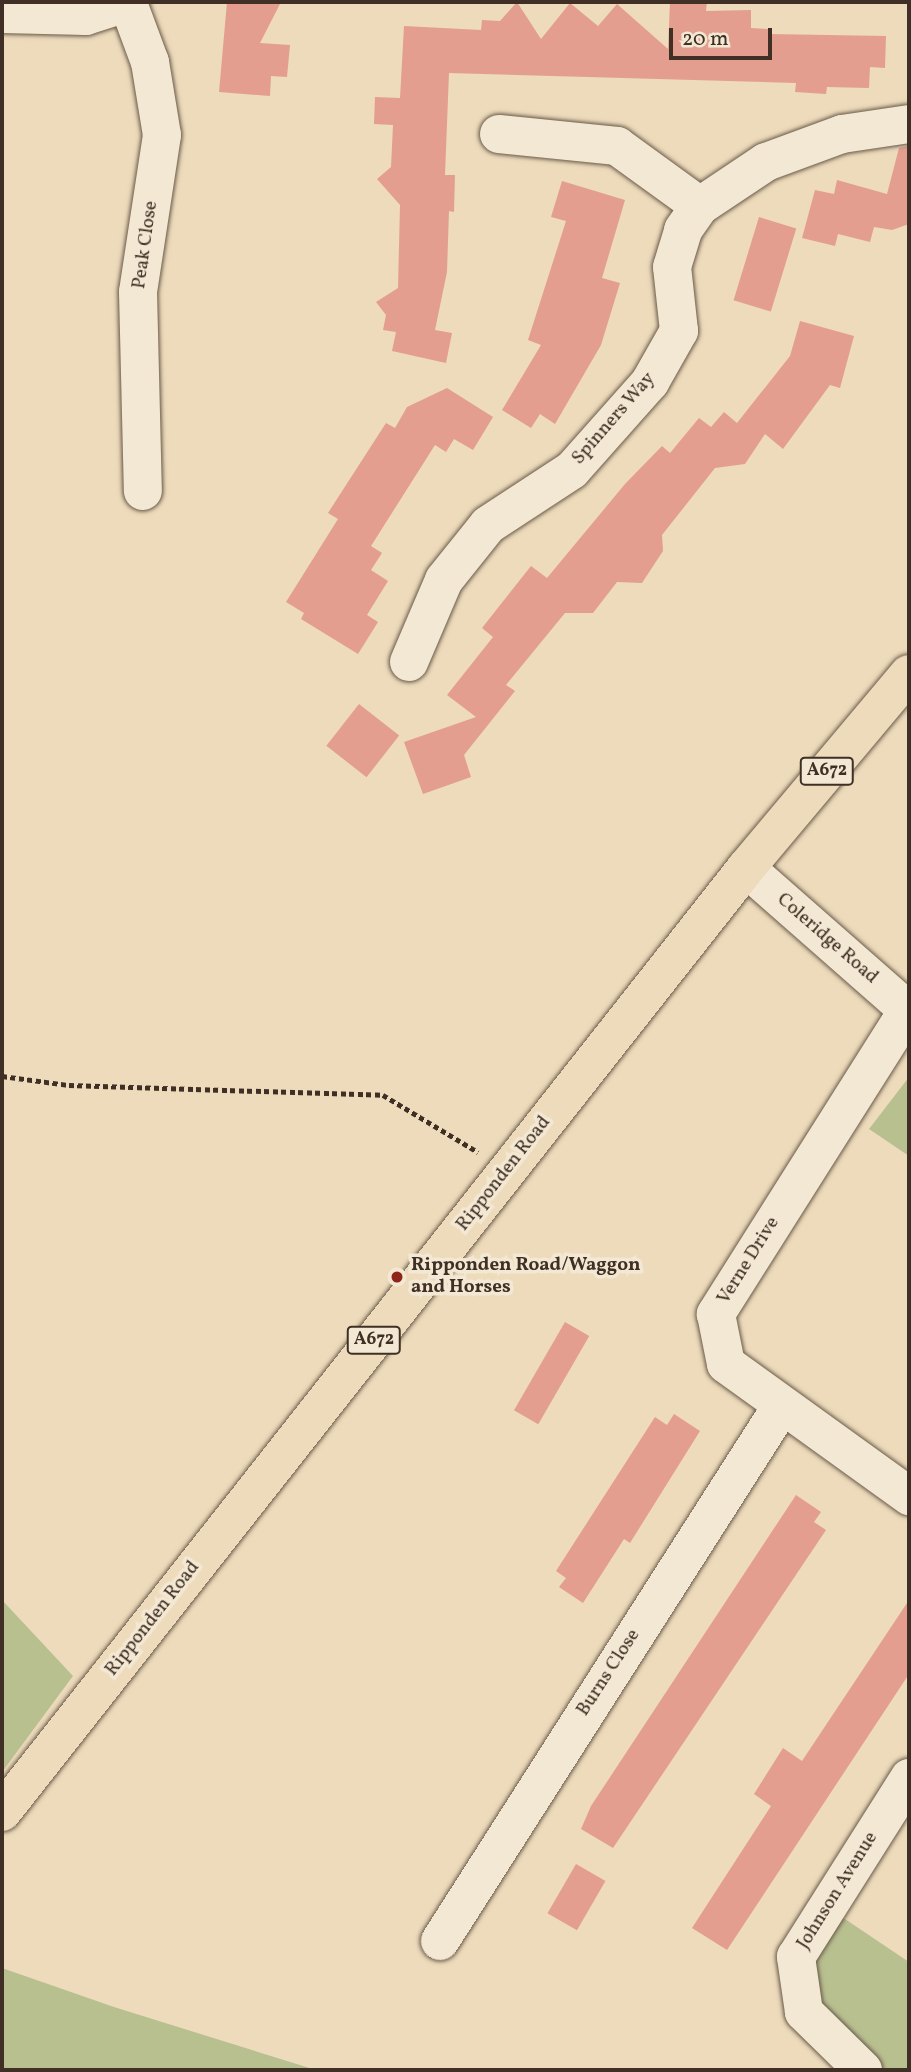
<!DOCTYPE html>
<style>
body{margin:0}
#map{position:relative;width:911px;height:2072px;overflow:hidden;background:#eddbbb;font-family:Vollkorn,serif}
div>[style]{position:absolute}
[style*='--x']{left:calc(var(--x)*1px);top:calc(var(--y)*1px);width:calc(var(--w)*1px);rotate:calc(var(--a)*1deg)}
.green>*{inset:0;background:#b9c090}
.building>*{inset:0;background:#e39e90;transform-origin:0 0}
.path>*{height:4.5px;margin-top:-2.25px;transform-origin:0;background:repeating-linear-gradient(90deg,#3f2f24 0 5px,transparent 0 8.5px)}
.roads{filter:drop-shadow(0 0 2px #6a5a4a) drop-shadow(0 0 2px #6a5a4a)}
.minor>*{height:38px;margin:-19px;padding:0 19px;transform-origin:19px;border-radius:19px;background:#f3e8d3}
.major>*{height:38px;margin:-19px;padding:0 19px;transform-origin:19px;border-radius:19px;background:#eddbbb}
.dots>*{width:19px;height:19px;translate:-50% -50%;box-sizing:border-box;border:4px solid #f3e8d3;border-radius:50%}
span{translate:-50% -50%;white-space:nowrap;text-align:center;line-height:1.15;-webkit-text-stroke:7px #f3e8d3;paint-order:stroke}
.shield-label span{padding:2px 5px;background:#f3e8d3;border:2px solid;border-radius:5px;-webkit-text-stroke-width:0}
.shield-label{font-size:18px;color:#3f2f24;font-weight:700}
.street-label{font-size:19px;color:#3f2f24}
.poi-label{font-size:19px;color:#3f2f24;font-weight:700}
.left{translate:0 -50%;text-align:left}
.frame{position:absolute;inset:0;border:4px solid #3f2f24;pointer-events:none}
.scale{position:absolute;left:669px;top:28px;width:103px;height:32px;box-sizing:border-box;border:4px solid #3f2f24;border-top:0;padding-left:9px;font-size:21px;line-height:24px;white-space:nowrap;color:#3f2f24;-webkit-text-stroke:5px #f3e8d3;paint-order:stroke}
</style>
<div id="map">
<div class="green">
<i style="clip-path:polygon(909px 1077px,909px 1156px,869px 1129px)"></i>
<i style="clip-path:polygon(2px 1600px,73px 1676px,2px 1772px)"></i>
<i style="clip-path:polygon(839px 1915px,909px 1962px,909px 2070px,885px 2070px,817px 2002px,814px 1959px)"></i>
<i style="clip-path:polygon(2px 1968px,114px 2007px,316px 2070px,2px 2070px)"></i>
</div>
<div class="building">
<i style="clip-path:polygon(227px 2px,281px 2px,260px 43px,290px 45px,287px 77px,271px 76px,270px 96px,219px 92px)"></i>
<i style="clip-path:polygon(517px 2px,541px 39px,570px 3px,598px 26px,617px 4px,668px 49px,670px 2px,707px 2px,706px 11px,751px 10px,751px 28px,768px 29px,768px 34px,886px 36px,885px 68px,870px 67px,869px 88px,827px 87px,826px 94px,795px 92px,796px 83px,449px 73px,445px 175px,455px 175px,454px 212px,449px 211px,447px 272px,435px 330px,452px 333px,446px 363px,392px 351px,396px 332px,383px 330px,386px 315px,376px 302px,398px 288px,400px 205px,377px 179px,391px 167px,393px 125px,374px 124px,375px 97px,400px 98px,404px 26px,481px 30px,482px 20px,500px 21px)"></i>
<i style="clip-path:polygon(909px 146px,909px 224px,892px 230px,874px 227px,870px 242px,838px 234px,835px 246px,802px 238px,815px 190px,834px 194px,837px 180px,887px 194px,899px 148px)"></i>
<i style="clip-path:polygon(562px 181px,625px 200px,602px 278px,620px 283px,601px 345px,555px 424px,540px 414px,531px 428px,502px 410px,541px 345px,528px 340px,566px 221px,551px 217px)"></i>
<i style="left:759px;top:217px;width:39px;height:87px;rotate:17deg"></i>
<i style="clip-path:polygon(800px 321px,854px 336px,840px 388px,830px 385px,783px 449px,765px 434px,745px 464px,715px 468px,662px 535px,663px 551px,642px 583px,617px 582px,593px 613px,565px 613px,506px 685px,515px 691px,464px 755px,471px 777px,423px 794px,404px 742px,476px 717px,447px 695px,493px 637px,482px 628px,531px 566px,547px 578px,625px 484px,662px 446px,670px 453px,699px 418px,711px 427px,724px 412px,737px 423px,790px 356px)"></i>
<i style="clip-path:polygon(447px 388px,493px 417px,473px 450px,454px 439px,446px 452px,435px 445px,371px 546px,382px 553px,371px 570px,388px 581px,367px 615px,378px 622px,358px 654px,301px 619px,304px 613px,286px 602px,338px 519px,328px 513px,386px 423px,395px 428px,407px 407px)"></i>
<i style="left:359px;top:704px;width:51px;height:53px;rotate:38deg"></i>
<i style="left:565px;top:1322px;width:28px;height:102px;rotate:30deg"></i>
<i style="clip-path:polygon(674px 1414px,700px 1431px,630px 1543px,624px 1539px,583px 1603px,559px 1587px,566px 1578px,556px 1571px,655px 1417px,667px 1425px)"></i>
<i style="clip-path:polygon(796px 1495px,821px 1512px,814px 1522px,826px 1530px,613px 1848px,581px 1829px,591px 1806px)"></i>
<i style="clip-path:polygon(909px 1600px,909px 1674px,727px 1950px,692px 1928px,771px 1806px,754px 1794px,783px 1748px,802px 1761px)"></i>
<i style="left:576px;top:1864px;width:34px;height:57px;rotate:30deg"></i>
</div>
<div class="path">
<i style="--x:2;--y:1076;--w:68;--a:7.7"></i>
<i style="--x:69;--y:1085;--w:314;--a:1.8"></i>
<i style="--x:383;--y:1095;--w:111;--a:31"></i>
</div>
<div class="roads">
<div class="minor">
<i style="--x:128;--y:3;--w:63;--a:69.6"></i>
<i style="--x:150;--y:62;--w:74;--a:80.7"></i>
<i style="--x:162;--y:135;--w:159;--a:98.7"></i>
<i style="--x:138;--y:292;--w:199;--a:88.6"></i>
<i style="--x:2;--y:14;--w:84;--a:1.4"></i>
<i style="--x:86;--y:16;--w:46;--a:-17.7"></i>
<i style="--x:499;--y:134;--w:119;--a:5.8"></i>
<i style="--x:617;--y:146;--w:102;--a:35.9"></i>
<i style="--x:409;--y:662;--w:89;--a:-66.9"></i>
<i style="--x:444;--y:580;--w:70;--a:-51.3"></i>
<i style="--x:488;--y:525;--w:100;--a:-33.2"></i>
<i style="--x:572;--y:470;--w:118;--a:-48.4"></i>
<i style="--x:650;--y:382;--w:59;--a:-60.4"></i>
<i style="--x:679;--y:331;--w:64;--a:-96.2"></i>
<i style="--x:672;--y:267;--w:39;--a:-73"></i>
<i style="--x:683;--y:230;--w:29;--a:-55"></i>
<i style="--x:700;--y:206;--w:79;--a:-33.7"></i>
<i style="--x:766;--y:162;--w:81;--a:-20.2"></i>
<i style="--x:842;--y:134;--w:68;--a:-8.5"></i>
<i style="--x:746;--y:868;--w:217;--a:41.3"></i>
<i style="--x:908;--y:1010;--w:360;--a:122.3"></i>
<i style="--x:716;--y:1314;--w:51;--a:78.7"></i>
<i style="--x:726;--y:1364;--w:226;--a:35.8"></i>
<i style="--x:440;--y:1941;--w:634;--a:-57.44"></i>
<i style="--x:863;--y:2070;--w:83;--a:-135.5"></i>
<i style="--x:804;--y:2012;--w:56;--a:-98.3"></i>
<i style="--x:796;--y:1957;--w:212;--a:-57.7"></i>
</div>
<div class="major">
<i style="--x:2;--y:1812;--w:1202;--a:-51.76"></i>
<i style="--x:746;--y:868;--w:253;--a:-50"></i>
</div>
</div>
<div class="dots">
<i style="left:397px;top:1277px;background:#8f2418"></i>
</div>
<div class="shield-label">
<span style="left:827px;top:771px">A672</span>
<span style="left:374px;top:1340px">A672</span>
</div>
<div class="street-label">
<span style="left:146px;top:245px;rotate:-82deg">Peak Close</span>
<span style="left:614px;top:419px;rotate:-49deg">Spinners Way</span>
<span style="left:827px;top:939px;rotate:41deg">Coleridge Road</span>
<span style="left:504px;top:1174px;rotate:-52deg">Ripponden Road</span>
<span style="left:749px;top:1261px;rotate:-58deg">Verne Drive</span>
<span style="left:153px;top:1619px;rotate:-52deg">Ripponden Road</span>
<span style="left:609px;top:1673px;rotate:-57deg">Burns Close</span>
<span style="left:838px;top:1891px;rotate:-58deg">Johnson Avenue</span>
</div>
<div class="poi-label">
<span class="left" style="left:411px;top:1277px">Ripponden Road/Waggon<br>and Horses</span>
</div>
<div class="frame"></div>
<div class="scale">20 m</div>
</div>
